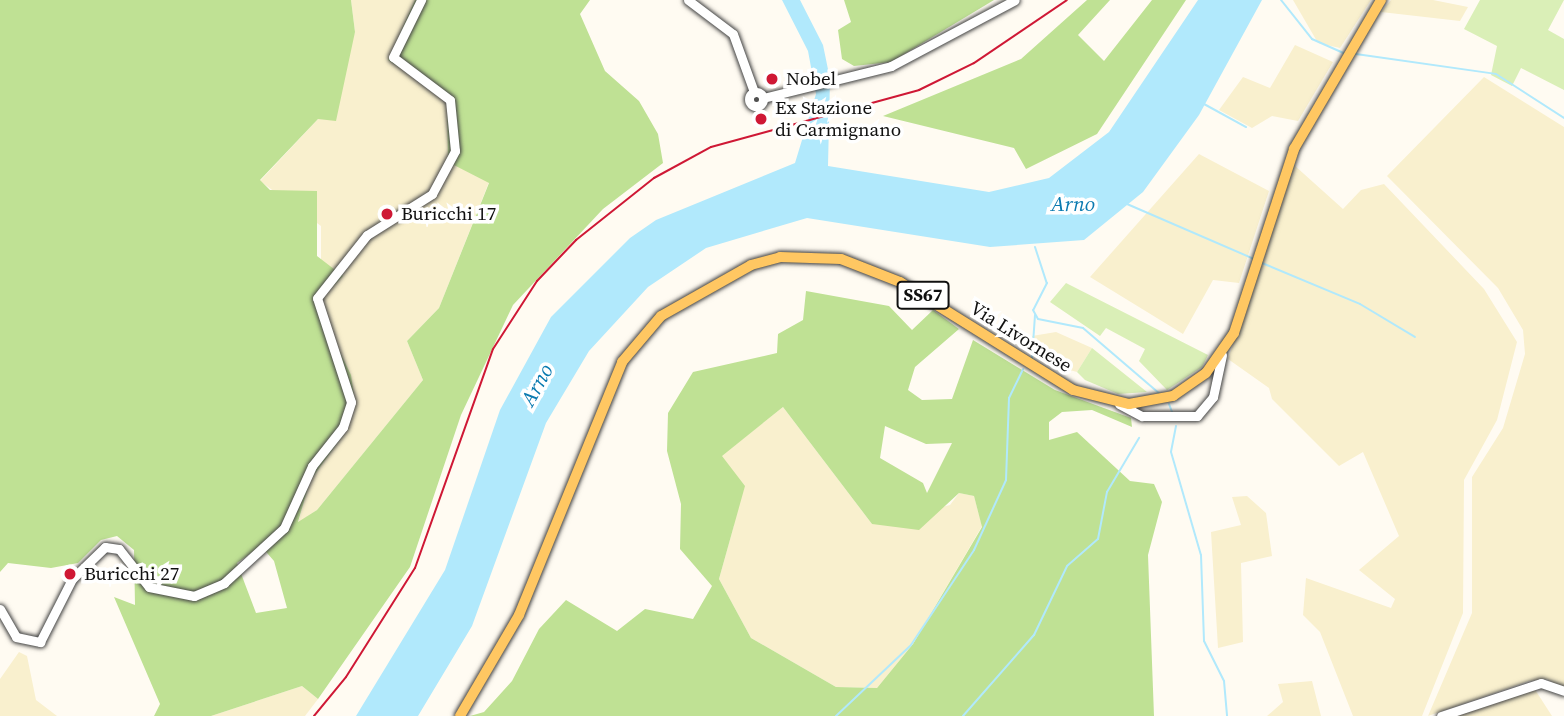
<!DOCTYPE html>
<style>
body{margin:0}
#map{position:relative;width:1564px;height:716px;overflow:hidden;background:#fffbf2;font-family:"Source Serif 4",serif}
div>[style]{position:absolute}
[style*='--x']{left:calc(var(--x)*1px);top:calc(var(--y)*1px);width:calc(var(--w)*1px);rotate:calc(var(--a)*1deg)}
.farmland>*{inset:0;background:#f9f0ce}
.green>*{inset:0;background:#daefb7}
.forest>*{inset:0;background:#bfe194}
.water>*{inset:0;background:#b1e9fc}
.stream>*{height:2px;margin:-1px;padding:0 1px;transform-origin:1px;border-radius:1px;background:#b1e9fc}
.roads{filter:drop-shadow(0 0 2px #434343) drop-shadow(0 0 2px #434343)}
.minor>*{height:9px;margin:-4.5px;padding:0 4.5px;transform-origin:4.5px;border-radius:4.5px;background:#fff}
.minor>.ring{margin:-4.5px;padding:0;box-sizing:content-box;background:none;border:9px solid #fff;border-radius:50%}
.major>*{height:10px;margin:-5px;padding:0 5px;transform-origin:5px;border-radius:5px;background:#ffc762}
.rail>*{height:2px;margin:-1px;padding:0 1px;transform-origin:1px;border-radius:1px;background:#cf1835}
.dots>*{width:19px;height:19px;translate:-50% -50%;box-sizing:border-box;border:4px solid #fff;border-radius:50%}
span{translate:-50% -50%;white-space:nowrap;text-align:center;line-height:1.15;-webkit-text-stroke:7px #fff;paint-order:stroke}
.shield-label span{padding:2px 5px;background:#fff;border:2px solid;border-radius:5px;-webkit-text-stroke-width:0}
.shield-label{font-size:18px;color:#101010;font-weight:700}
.poi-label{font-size:19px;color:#101010}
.left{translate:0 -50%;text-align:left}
.street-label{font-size:19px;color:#101010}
.water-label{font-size:21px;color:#0a7ab0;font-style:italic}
</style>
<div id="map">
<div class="farmland">
<i style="clip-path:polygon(351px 0,415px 0,426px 84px,447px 100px,489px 182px,439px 308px,407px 341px,423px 380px,317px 510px,298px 523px,310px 481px,346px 431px,321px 314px,321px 226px,260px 181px,318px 119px,355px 32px)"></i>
<i style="clip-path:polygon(1293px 0,1371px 0,1340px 48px,1318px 43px)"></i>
<i style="clip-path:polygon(1391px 0,1433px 0,1468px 7px,1460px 21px,1381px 12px)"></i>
<i style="clip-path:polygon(1295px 45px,1333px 62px,1298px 121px,1272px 116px,1252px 128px,1219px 110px,1243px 77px,1270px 88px)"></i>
<i style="clip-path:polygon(1484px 77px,1564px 127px,1564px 689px,1547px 679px,1529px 681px,1428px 716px,1472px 613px,1472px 477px,1503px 428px,1525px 354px,1523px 330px,1498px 288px,1387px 176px)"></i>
<i style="clip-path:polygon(1199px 154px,1269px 191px,1239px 283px,1213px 280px,1183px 334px,1090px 277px)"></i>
<i style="clip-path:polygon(1294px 165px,1343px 209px,1361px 190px,1384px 184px,1484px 289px,1517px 342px,1497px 420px,1464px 480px,1463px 613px,1422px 716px,1353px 716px,1320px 632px,1303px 615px,1306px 578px,1391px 608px,1395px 599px,1359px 570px,1399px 536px,1363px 452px,1339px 466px,1272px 399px,1269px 388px,1228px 359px)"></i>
<i style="clip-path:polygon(1056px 332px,1092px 348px,1077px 372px,1055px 366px,1034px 347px,1032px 336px)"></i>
<i style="clip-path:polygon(783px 407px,872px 524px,950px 505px,959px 493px,974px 496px,982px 526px,913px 644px,877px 688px,836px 687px,751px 638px,719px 579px,734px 525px,721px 456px)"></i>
<i style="clip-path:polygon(1247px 496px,1266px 513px,1272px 556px,1241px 563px,1243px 642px,1218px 648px,1211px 532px,1241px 525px,1232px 497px)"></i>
<i style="clip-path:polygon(19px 652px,27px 656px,36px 700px,57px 716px,0 716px,0 679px)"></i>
<i style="clip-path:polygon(1312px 681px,1321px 716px,1267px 716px,1283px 702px,1278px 684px)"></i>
<i style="clip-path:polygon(1532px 685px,1552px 716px,1441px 716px)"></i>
<i style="clip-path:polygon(302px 686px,318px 699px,305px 716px,211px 716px)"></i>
</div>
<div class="green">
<i style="clip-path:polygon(1480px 0,1564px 0,1548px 30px,1564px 39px,1564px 90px,1521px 68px,1512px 86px,1491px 75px,1497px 46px,1464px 29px)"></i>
<i style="clip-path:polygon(1066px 283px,1208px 355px,1202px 367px,1167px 390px,1139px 361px,1145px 349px,1106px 328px,1100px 336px,1050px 302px)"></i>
<i style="clip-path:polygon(1092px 348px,1147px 392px,1118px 394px,1085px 380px,1077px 372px)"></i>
</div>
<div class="forest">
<i style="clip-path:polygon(evenodd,0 0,351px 0,355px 32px,336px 121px,318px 119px,260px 180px,270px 190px,317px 191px,317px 256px,343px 276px,323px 297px,321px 313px,351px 375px,355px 402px,346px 431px,310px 481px,298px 522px,317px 510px,423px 380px,407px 341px,439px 308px,489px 183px,448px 162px,447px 100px,388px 60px,415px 0,590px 0,580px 14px,605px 71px,639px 101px,658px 134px,663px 163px,603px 209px,513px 305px,461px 415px,410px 567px,318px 699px,302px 686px,211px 716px,154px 716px,160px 704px,114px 597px,135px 605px,134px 550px,117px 536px,101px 540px,78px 563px,51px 568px,8px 563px,0 572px,0 0,261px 546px,274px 561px,287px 608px,256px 613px,237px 563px,261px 546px)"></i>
<i style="clip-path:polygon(844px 0,994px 0,891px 62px,854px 66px,842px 59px,838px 30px,851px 22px)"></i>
<i style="clip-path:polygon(1087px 0,1110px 0,1078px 35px,1104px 61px,1152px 0,1186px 0,1097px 134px,1026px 169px,1014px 148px,883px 116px,1021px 59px)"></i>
<i style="clip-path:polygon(evenodd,806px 291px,889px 306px,912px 330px,933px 310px,959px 329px,915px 367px,908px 390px,922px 400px,952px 399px,973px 340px,1055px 390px,1131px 418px,1132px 427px,1092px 410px,1062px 412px,1049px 422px,1049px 440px,1077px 432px,1130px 481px,1154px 484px,1162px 502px,1148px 555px,1154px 716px,470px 716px,484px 712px,512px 681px,539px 629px,566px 600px,617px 631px,645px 609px,693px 619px,712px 586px,680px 549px,681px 504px,667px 451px,668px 413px,693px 372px,777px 353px,778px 334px,803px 320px,806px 291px,783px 407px,872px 524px,919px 530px,959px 493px,974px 496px,982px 527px,913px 644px,877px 688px,836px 687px,751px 638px,719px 579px,745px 486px,722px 456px,783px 407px,806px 291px,885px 426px,926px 444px,952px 443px,927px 493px,923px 483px,880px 458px,885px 426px)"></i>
</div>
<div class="water">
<i style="clip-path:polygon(782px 0,800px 0,823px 45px,830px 79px,828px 166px,989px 192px,1049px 178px,1109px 132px,1198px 0,1262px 0,1199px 115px,1143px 192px,1084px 240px,990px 247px,807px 218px,706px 248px,648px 287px,589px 351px,546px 423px,472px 626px,418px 716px,356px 716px,445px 570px,500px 410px,551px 317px,630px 238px,656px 220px,795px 163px,816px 94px,808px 51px)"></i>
</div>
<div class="stream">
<i style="--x:1281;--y:0;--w:50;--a:51.5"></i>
<i style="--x:1312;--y:39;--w:35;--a:24"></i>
<i style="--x:1356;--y:54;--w:141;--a:8.1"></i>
<i style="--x:1496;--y:74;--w:81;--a:32.9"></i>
<i style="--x:1204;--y:104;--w:48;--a:28.7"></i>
<i style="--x:1127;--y:204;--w:138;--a:23.4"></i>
<i style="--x:1035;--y:247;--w:38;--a:72"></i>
<i style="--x:1047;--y:283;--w:30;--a:117"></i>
<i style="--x:1033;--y:310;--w:10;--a:61"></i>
<i style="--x:1038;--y:319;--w:46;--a:11.3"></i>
<i style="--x:1083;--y:328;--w:101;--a:40.6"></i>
<i style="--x:1262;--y:263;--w:106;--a:22.7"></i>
<i style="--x:1360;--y:304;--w:64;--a:31"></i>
<i style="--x:1032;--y:358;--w:43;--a:-86"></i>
<i style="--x:1169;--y:404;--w:9;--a:69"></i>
<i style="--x:1176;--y:426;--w:26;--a:101"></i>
<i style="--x:1171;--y:452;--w:107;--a:73.8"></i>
<i style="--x:1201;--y:555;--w:86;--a:88"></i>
<i style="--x:1204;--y:641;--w:45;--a:63.4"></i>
<i style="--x:1224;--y:681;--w:35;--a:85"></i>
<i style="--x:836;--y:716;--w:103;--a:-43.4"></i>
<i style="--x:911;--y:645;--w:114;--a:-56.4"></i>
<i style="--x:974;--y:550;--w:77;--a:-65.4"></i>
<i style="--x:1006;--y:480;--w:82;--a:-87.9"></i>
<i style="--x:1009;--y:398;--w:32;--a:-64"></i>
<i style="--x:963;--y:716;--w:108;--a:-48.8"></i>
<i style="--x:1034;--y:635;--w:76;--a:-64.4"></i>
<i style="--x:1067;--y:566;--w:41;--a:-41.1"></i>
<i style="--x:1098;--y:539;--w:48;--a:-79.2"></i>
<i style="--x:1107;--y:492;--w:63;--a:-59.3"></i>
</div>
<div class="roads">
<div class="minor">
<i style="--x:688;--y:0;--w:56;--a:37.1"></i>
<i style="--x:733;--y:34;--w:62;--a:70.1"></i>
<i class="ring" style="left:749px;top:92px;width:5px;height:5px"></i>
<i style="--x:763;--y:98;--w:132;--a:-14"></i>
<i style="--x:891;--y:66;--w:140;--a:-28"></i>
<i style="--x:1119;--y:404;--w:26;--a:28"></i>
<i style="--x:1142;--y:416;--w:55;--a:0"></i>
<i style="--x:1197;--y:416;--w:25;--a:-50"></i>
<i style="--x:1213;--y:397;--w:43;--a:-77.9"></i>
<i style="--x:0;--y:609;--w:32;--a:60"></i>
<i style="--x:16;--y:637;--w:25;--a:12"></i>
<i style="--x:40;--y:642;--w:71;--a:-63.1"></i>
<i style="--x:72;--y:579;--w:46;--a:-44.1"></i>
<i style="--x:105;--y:547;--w:14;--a:8"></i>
<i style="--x:119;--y:549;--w:48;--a:51.7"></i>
<i style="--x:149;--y:587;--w:46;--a:11.3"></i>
<i style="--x:194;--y:596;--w:33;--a:-23"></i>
<i style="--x:224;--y:583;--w:81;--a:-42.5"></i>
<i style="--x:284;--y:528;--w:68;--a:-65.7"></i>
<i style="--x:312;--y:466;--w:50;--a:-51.5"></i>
<i style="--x:343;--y:427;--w:26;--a:-72"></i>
<i style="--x:351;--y:402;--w:109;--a:-108.1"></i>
<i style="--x:317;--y:298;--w:80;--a:-51.6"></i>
<i style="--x:367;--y:235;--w:77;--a:-32.2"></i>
<i style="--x:432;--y:194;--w:49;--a:-61.9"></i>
<i style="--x:455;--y:151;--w:51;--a:-95.6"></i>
<i style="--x:450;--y:100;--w:71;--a:-143"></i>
<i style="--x:393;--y:57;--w:64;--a:-63.8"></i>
<i style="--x:1441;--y:716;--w:105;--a:-18.3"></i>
<i style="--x:1541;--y:683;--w:24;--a:19"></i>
</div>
<div class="major">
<i style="--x:460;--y:716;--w:117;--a:-59.7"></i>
<i style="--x:519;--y:615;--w:273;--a:-67.8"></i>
<i style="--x:622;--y:362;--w:60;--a:-49.7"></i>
<i style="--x:661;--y:316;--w:103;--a:-29.5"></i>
<i style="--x:751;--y:265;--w:30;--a:-15"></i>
<i style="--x:780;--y:257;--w:61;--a:1.9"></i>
<i style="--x:841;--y:259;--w:63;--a:21.3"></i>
<i style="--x:900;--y:282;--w:204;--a:32"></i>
<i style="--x:1073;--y:390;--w:58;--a:14"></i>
<i style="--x:1129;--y:404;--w:45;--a:-10.3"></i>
<i style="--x:1173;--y:396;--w:40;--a:-34.9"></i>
<i style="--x:1206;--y:373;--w:49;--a:-55"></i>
<i style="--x:1234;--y:333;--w:194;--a:-71.9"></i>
<i style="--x:1294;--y:149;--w:173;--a:-59.7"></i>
</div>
</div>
<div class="rail">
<i style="--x:314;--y:716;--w:50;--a:-50.6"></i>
<i style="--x:346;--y:677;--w:129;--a:-57.7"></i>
<i style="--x:415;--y:568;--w:232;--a:-70.4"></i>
<i style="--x:493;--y:349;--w:81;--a:-57.1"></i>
<i style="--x:537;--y:281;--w:57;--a:-46.4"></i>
<i style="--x:576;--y:240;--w:100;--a:-38.5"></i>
<i style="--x:654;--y:178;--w:65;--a:-28.5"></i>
<i style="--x:711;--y:147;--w:216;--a:-15.3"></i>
<i style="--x:919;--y:90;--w:61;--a:-26.1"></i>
<i style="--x:974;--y:63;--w:112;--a:-34.1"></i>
</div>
<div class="dots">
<i style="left:772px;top:79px;background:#cf1835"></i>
<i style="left:761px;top:119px;background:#cf1835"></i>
<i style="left:387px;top:214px;background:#cf1835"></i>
<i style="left:70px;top:574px;background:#cf1835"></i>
</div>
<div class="shield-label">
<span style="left:923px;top:295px">SS67</span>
</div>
<div class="poi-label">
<span class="left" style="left:786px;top:79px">Nobel</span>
<span class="left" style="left:775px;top:119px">Ex Stazione<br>di Carmignano</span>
<span class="left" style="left:401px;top:214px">Buricchi 17</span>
<span class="left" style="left:84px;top:574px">Buricchi 27</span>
</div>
<div class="street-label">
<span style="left:1021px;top:337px;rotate:32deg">Via Livornese</span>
</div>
<div class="water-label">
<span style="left:1073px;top:204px">Arno</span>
<span style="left:537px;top:385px;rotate:-61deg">Arno</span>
</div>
</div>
